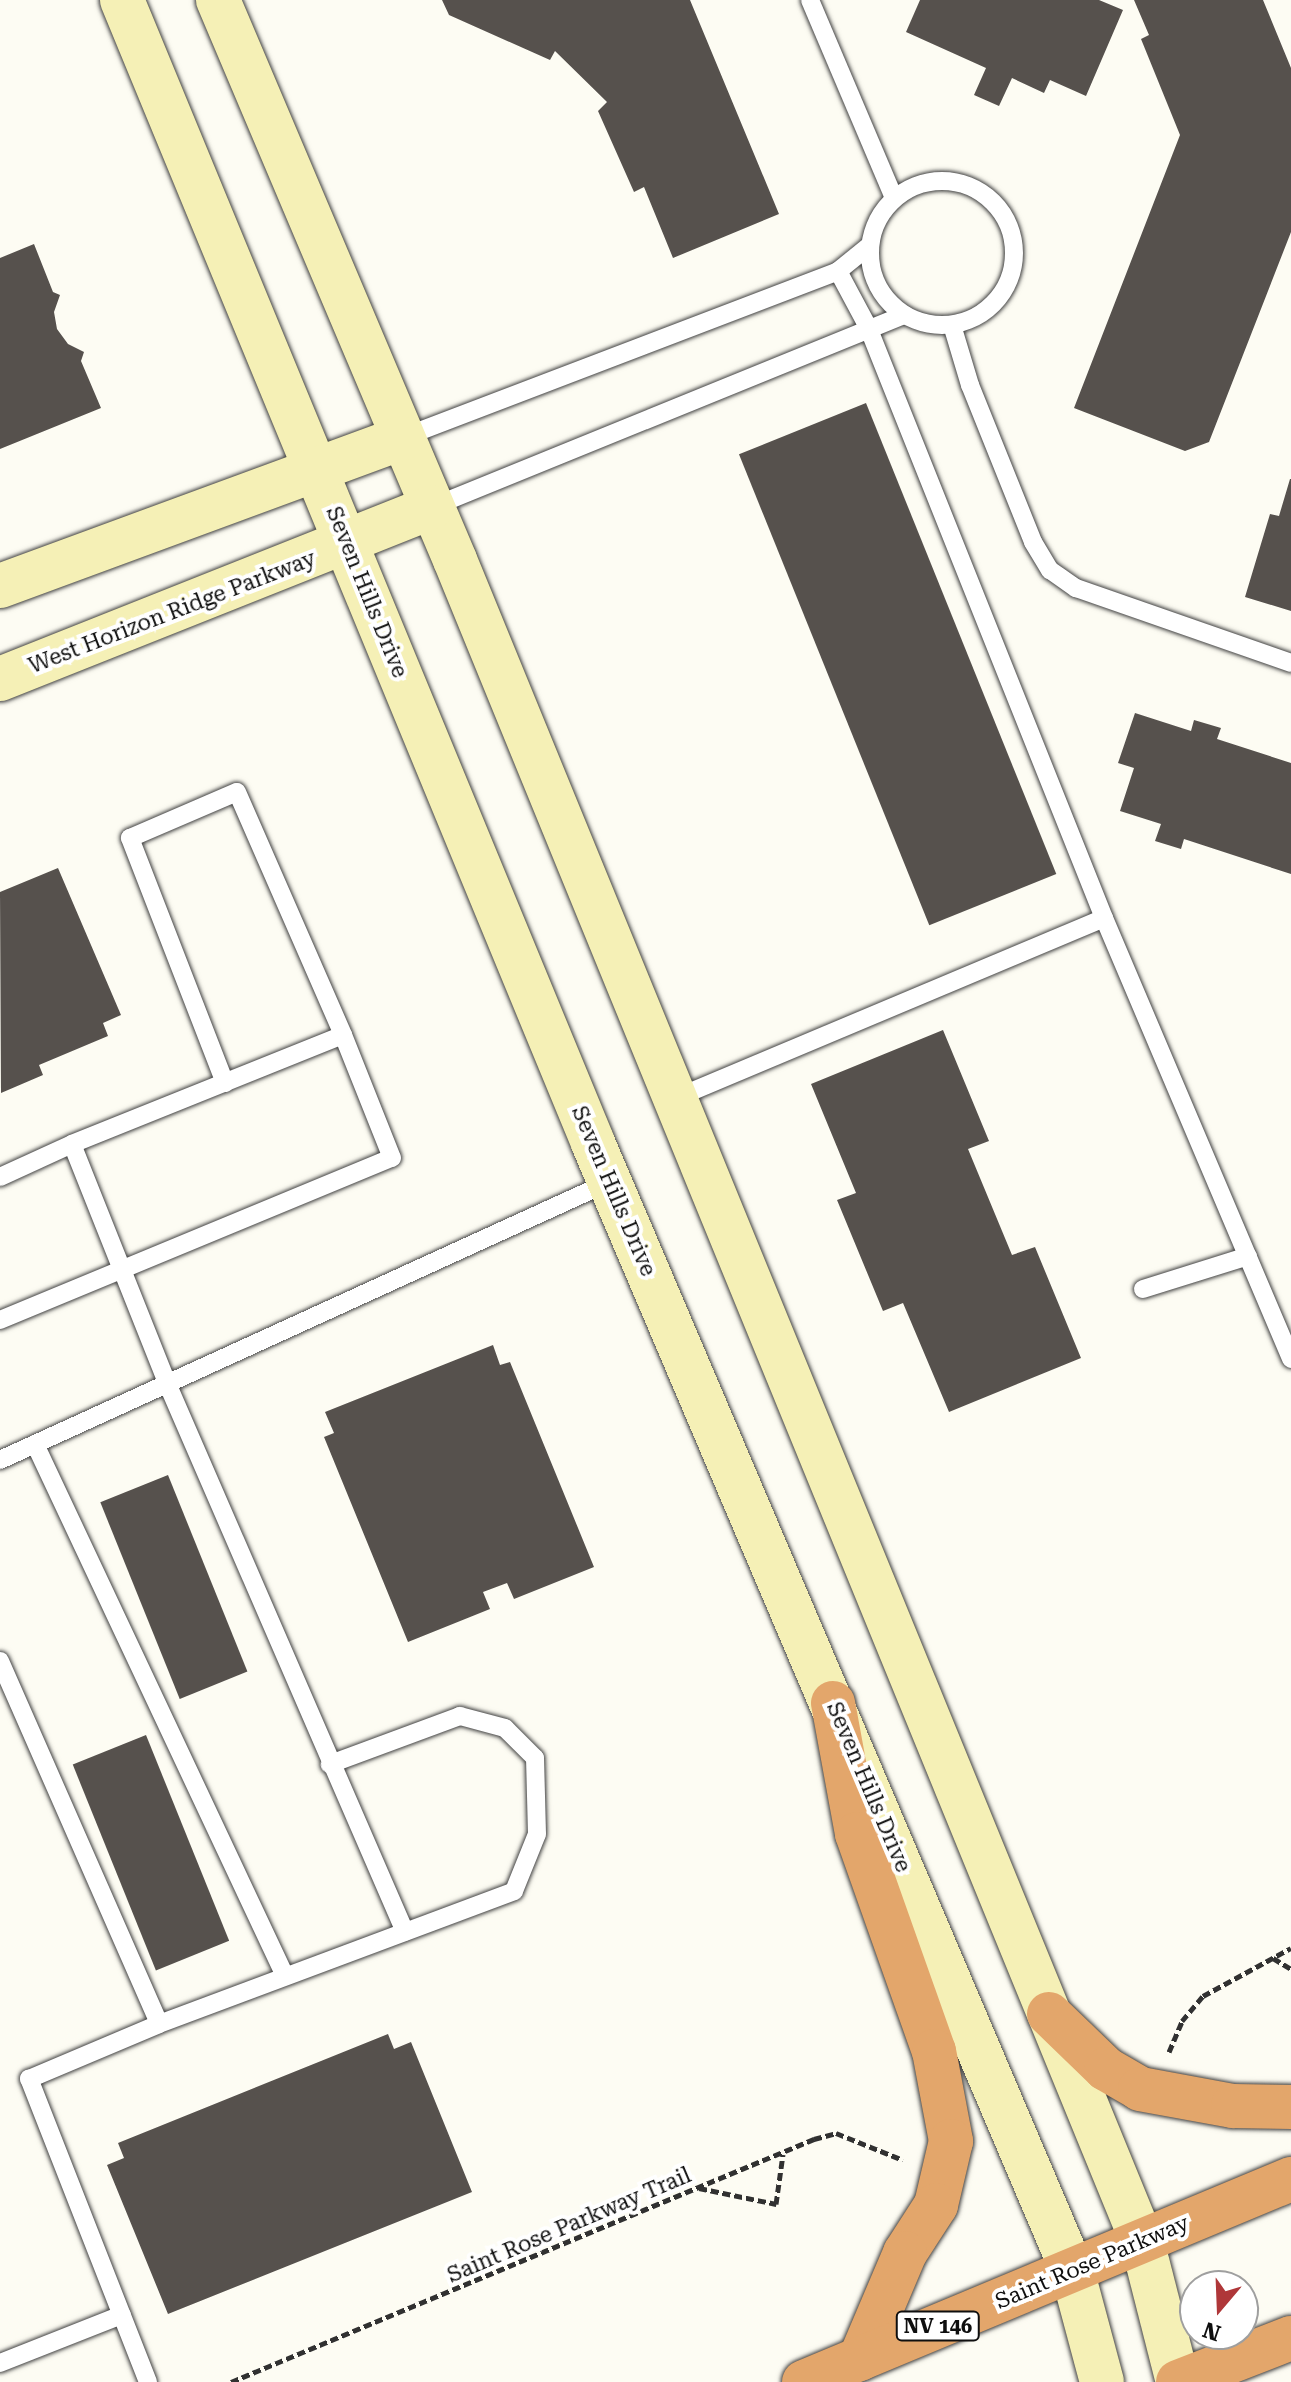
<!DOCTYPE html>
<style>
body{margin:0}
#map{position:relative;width:1291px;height:2382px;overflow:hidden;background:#fdfcf3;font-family:"Roboto Serif",serif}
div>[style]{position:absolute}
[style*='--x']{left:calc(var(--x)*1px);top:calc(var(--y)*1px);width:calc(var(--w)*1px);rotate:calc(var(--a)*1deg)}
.building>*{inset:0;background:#56514d;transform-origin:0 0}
.path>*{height:5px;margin-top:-2.5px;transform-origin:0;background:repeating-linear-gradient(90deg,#313131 0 8px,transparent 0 12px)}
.roads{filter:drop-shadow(0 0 2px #424242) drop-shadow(0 0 2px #424242)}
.lane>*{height:18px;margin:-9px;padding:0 9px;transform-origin:9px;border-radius:9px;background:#fff}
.lane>.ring{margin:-9px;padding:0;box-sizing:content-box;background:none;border:18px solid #fff;border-radius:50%}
.secondary>*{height:44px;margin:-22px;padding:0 22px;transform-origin:22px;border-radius:22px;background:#f5f0b6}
.highway>*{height:44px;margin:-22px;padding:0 22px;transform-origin:22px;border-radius:22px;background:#e3a66b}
span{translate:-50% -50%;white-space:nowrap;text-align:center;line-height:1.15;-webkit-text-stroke:8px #fff;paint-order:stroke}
.shield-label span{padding:2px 6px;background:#fff;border:2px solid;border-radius:6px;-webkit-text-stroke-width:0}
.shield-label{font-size:20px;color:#0f0f0f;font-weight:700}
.street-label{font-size:22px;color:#0f0f0f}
.north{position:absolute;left:1179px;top:2270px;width:80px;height:80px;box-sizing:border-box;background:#fff;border:2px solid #9f9f9f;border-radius:50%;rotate:199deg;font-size:22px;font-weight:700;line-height:32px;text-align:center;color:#0f0f0f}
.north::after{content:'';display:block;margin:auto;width:28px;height:36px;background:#af3739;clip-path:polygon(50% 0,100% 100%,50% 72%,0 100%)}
</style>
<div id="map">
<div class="building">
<i style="clip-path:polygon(442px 0,690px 0,779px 214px,673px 258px,644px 187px,634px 192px,598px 111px,607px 102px,555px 51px,550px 60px,449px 15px)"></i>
<i style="clip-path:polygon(920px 0,1099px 0,1123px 10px,1086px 96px,1050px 80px,1044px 93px,1012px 78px,999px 106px,974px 95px,986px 68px,906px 32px)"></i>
<i style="clip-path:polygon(1134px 0,1263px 0,1291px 68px,1291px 232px,1209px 442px,1185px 451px,1074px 408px,1180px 135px,1141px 39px,1149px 35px)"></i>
<i style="clip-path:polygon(34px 244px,53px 292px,60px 295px,54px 312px,57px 329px,68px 344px,84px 352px,81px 361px,101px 408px,0 449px,0 258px)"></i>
<i style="left:866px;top:403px;width:508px;height:137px;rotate:68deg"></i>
<i style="clip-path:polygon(1290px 479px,1291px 479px,1291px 611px,1245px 597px,1270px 514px,1279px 516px)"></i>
<i style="clip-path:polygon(1135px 713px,1191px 731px,1194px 720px,1221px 728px,1217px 739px,1291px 763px,1291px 874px,1184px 839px,1181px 849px,1155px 841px,1161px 824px,1120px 811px,1134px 768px,1118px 763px)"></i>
<i style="clip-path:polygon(58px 868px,121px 1015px,103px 1023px,108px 1036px,39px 1065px,43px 1075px,1px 1093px,0 892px)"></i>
<i style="clip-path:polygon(943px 1030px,989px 1141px,968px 1149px,1012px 1255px,1035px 1247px,1081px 1358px,949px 1412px,903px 1303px,883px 1311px,837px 1200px,856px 1193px,811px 1084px)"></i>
<i style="clip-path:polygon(493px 1345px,500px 1365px,510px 1362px,594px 1567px,514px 1599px,507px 1583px,483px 1592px,490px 1609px,408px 1642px,324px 1437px,334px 1433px,325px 1412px)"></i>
<i style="left:168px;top:1475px;width:212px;height:73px;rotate:68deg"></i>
<i style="left:146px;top:1735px;width:222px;height:79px;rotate:68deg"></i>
<i style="clip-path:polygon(388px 2034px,394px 2049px,411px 2042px,472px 2192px,168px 2314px,107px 2165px,124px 2158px,118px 2143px)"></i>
</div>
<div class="path">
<i style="--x:1273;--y:1958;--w:21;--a:31"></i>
<i style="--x:1169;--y:2052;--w:34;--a:-67"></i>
<i style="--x:1182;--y:2021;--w:33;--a:-50"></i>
<i style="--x:1203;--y:1996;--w:100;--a:-28.6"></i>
<i style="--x:699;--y:2188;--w:79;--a:11.7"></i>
<i style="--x:776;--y:2204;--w:50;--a:-82"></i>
<i style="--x:231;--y:2382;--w:632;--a:-22.63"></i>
<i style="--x:814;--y:2139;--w:23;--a:-15"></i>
<i style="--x:836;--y:2133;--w:72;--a:21.9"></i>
</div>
<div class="roads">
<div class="lane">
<i style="--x:810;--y:0;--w:215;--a:67"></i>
<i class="ring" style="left:870px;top:181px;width:126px;height:126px"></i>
<i style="--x:838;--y:271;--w:64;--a:61.8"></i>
<i style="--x:868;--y:327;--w:636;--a:68.23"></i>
<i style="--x:1104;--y:918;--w:479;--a:67"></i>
<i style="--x:952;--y:325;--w:63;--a:73.3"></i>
<i style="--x:970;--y:385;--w:169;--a:68.1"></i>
<i style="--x:1033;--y:542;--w:33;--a:59"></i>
<i style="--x:1050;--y:570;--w:32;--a:35"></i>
<i style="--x:1076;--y:588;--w:228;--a:19.2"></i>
<i style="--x:404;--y:437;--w:465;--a:-20.9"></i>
<i style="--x:838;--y:271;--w:40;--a:-39"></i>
<i style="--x:432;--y:507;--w:510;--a:-22.14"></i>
<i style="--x:225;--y:1083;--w:263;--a:-111.2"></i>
<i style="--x:130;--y:838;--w:116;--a:-23.3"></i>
<i style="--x:237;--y:792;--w:265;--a:66.4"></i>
<i style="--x:676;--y:1098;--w:464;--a:-22.8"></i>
<i style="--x:0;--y:1177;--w:79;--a:-24.6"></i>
<i style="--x:72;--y:1144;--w:257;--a:68.3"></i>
<i style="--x:167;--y:1383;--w:598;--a:66.56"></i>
<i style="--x:1143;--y:1289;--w:110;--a:-17.4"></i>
<i style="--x:0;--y:1320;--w:424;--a:-22.5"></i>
<i style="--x:392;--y:1158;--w:132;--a:-111.7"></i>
<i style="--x:343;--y:1035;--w:292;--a:158.1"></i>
<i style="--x:35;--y:1444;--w:588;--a:64.83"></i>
<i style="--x:0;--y:1460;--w:669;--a:-24.54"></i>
<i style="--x:0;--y:1661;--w:396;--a:66.3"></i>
<i style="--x:0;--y:2363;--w:131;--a:-21.5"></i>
<i style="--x:148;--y:2382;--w:326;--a:-111.4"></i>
<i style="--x:29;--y:2079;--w:141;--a:-22.9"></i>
<i style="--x:159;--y:2024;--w:379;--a:-20.5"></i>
<i style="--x:514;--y:1891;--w:61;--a:-68"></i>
<i style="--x:537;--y:1834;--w:76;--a:-91.5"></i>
<i style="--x:535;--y:1758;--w:42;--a:-135"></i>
<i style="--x:505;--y:1728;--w:47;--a:-165.1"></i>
<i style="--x:460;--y:1716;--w:139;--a:159.7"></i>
</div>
<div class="secondary">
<i style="--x:122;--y:0;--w:1236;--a:67.6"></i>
<i style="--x:593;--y:1143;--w:1225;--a:66.97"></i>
<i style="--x:1072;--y:2270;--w:116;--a:75"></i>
<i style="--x:218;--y:0;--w:608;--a:67.06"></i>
<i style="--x:455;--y:560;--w:1816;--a:67.77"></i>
<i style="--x:1142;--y:2241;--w:146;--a:75.7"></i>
<i style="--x:0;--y:586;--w:428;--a:-20.2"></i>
<i style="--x:0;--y:679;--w:465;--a:-21.7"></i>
</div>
<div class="highway">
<i style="--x:833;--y:1703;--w:133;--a:79.6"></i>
<i style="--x:857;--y:1834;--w:230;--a:70.5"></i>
<i style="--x:934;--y:2051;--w:92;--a:79.3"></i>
<i style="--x:951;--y:2141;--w:66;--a:103.2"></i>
<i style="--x:936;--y:2205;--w:57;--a:122.9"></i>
<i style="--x:905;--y:2253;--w:115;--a:113"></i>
<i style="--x:1049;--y:2014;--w:79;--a:44"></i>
<i style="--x:1106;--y:2069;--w:39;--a:30"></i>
<i style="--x:1140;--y:2089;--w:95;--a:10.4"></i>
<i style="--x:1233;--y:2106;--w:58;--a:1"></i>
<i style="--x:804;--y:2382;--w:528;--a:-22.63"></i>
<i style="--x:1178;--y:2382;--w:121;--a:-21.3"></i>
</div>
</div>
<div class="shield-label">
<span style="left:938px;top:2326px">NV 146</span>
</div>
<div class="street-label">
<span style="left:367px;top:592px;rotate:68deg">Seven Hills Drive</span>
<span style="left:172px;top:612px;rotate:-21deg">West Horizon Ridge Parkway</span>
<span style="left:614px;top:1191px;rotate:67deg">Seven Hills Drive</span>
<span style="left:869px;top:1787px;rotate:67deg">Seven Hills Drive</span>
<span style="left:569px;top:2225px;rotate:-23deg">Saint Rose Parkway Trail</span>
<span style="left:1092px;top:2262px;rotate:-23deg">Saint Rose Parkway</span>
</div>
<div class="north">N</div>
</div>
